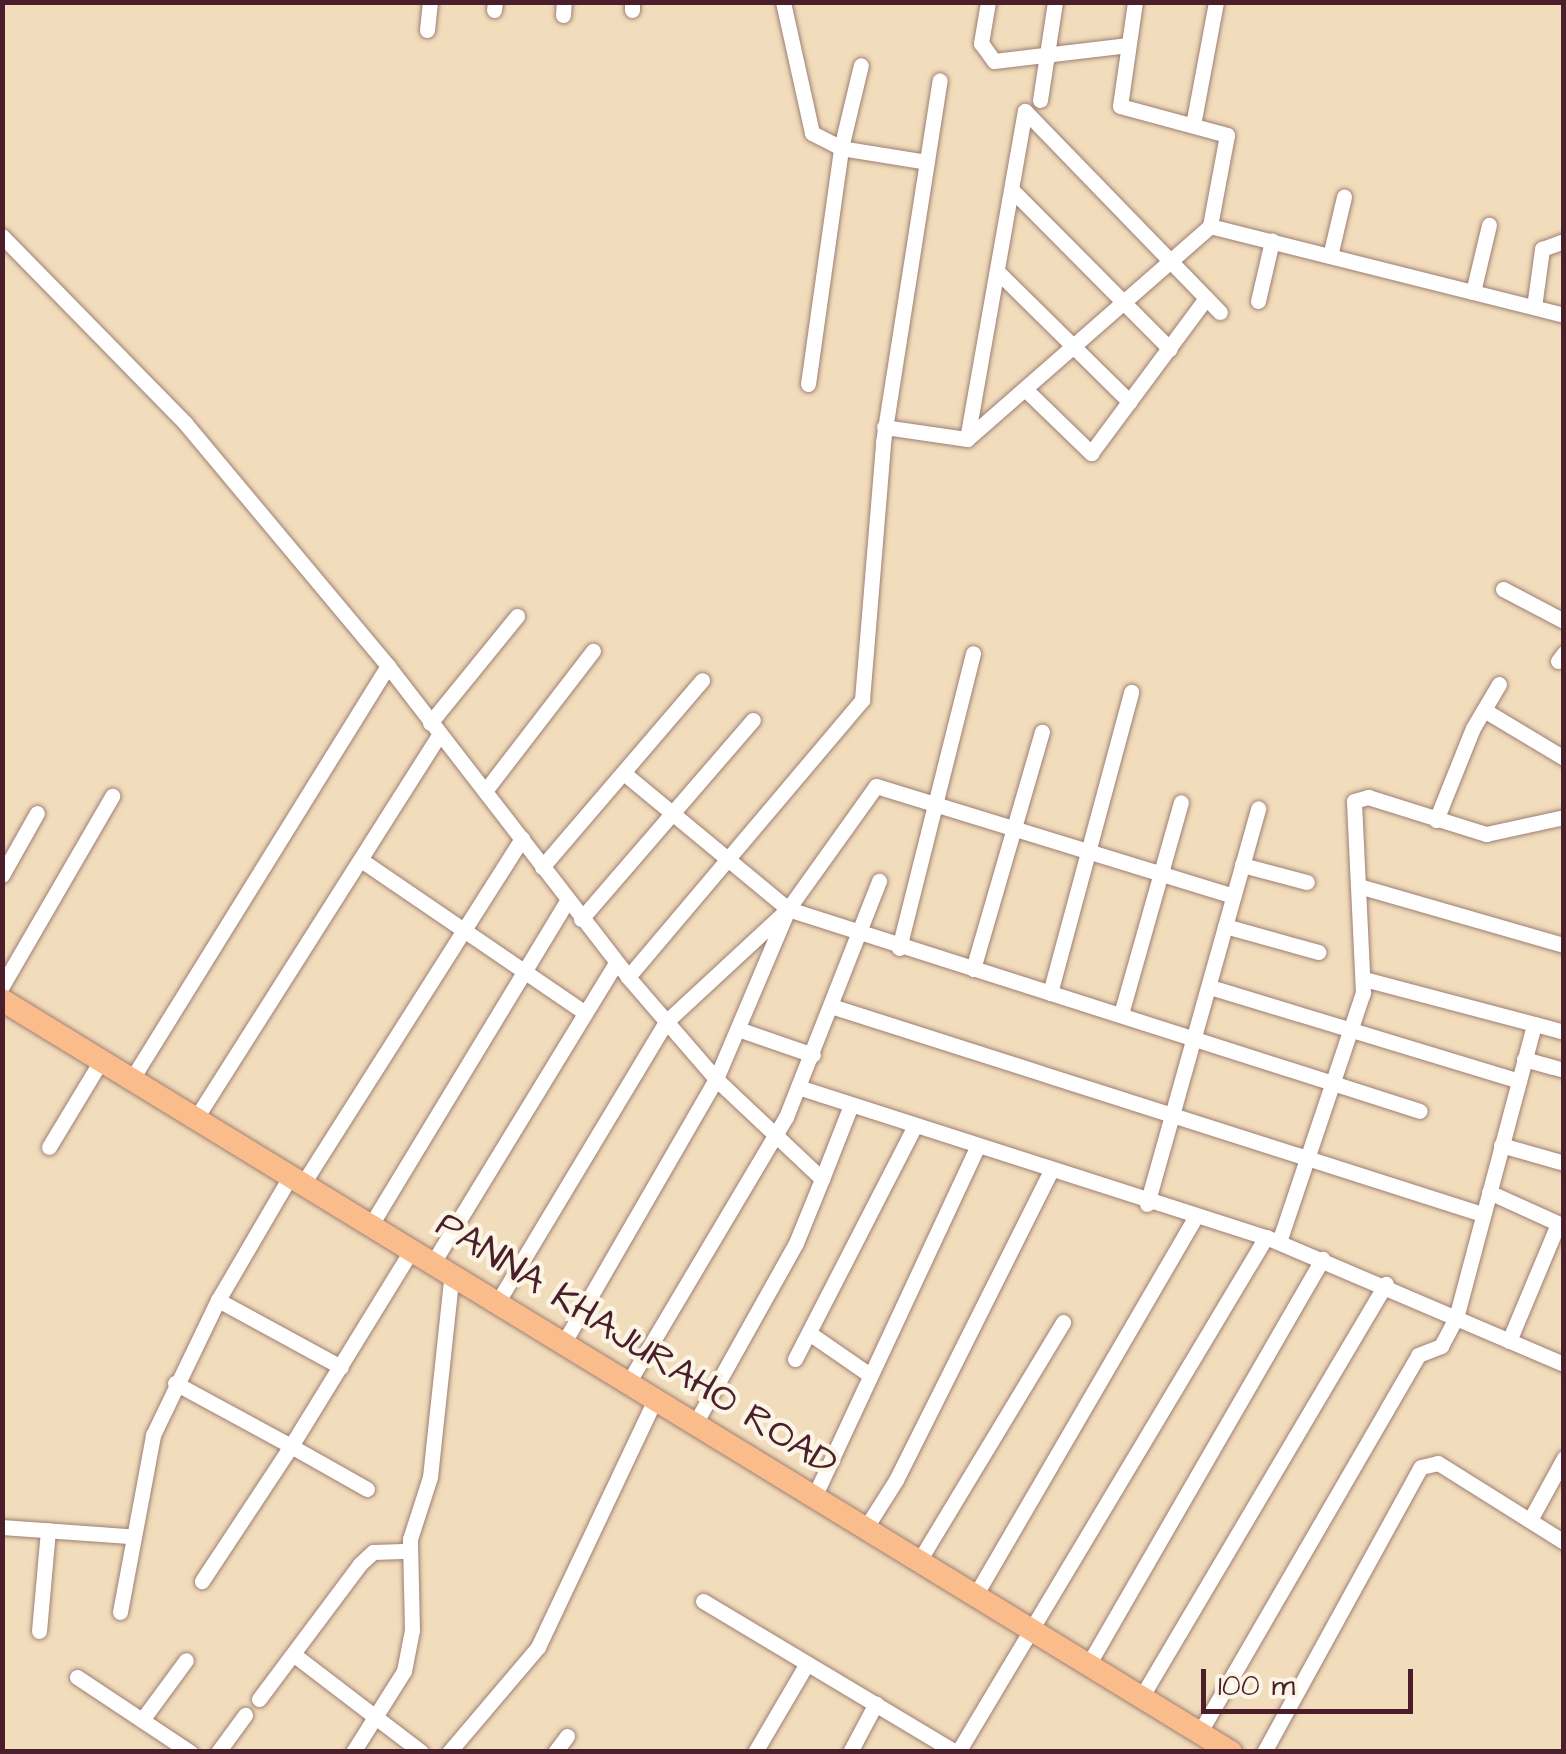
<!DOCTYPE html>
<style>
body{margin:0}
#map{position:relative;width:1566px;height:1754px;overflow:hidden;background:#f1dcbb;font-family:"Architects Daughter",sans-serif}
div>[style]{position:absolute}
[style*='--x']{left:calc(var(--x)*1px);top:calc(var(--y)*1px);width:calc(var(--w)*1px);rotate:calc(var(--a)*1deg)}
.roads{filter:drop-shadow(0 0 2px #9e7e73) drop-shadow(0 0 2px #9e7e73)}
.minor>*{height:15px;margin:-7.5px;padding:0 7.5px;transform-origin:7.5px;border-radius:7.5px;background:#fff}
.primary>*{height:22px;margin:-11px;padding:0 11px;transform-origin:11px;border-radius:11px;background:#fabc8b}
span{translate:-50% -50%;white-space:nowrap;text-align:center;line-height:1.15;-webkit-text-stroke:9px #fcf5e5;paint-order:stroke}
.street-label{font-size:38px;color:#4a1f2b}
.frame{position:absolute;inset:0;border:5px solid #4a1f2b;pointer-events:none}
.scale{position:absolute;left:1201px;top:1669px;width:212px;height:45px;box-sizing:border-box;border:5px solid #4a1f2b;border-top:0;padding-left:12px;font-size:30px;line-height:35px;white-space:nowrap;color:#4a1f2b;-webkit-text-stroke:8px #fcf5e5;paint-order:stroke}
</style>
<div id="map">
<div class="roads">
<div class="minor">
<i style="--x:783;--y:2;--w:134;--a:77.5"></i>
<i style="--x:812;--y:133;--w:33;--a:27"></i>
<i style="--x:841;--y:148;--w:87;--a:9.2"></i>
<i style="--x:988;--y:2;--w:42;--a:99.7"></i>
<i style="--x:981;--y:43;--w:22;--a:54"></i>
<i style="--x:994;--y:61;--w:135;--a:-6.8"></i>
<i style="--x:1135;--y:2;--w:105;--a:98.2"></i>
<i style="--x:1120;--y:106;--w:111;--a:15.2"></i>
<i style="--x:1227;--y:135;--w:93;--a:100.6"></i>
<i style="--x:494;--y:10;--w:8;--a:-83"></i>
<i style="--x:632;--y:10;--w:8;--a:-90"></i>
<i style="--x:563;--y:15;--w:13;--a:-86"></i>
<i style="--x:427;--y:30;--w:28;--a:-84"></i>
<i style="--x:1040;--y:100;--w:99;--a:-81.3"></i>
<i style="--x:1193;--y:125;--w:125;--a:-79.4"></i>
<i style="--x:1014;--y:192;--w:221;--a:45.2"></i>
<i style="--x:2;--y:236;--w:262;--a:45.6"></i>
<i style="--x:185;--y:423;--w:317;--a:50.1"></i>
<i style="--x:388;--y:666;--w:393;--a:52.3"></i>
<i style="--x:628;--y:977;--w:135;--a:49.2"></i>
<i style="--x:716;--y:1079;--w:146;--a:43.3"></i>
<i style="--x:822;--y:1179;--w:69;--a:112.1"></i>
<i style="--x:796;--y:1243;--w:207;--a:119.2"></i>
<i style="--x:1330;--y:256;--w:61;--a:-76.7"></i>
<i style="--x:1000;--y:274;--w:182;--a:44.6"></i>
<i style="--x:1473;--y:292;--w:69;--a:-76.6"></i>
<i style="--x:1258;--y:301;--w:62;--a:-76.9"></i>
<i style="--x:1534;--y:307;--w:59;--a:-82.1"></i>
<i style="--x:1542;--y:249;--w:23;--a:-20"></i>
<i style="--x:808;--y:384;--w:238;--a:-82"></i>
<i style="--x:841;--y:148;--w:85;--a:-76.5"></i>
<i style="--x:1026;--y:390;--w:91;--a:44.1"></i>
<i style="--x:1091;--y:453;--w:193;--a:-53.4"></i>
<i style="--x:884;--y:427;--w:84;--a:8.2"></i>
<i style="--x:967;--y:439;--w:323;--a:-41.2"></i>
<i style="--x:1210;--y:226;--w:365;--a:14.1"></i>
<i style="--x:967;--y:439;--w:333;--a:-80"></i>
<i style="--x:1025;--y:111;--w:280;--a:45.9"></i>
<i style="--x:1503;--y:589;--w:69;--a:27.7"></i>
<i style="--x:1558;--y:661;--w:10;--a:-53"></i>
<i style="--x:1484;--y:710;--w:93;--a:31"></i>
<i style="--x:430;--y:723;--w:138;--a:-50.9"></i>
<i style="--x:485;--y:791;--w:177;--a:-52.4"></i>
<i style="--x:1436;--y:820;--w:99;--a:-68.1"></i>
<i style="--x:1473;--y:728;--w:51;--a:-59.4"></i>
<i style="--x:361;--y:860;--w:270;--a:34.3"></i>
<i style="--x:1242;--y:865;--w:67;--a:14.7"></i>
<i style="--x:542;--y:867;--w:246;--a:-49.4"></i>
<i style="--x:2;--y:875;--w:71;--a:-60.6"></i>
<i style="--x:1359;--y:886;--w:213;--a:16.1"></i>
<i style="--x:788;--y:909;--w:663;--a:17.72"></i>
<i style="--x:581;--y:919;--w:263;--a:-49.2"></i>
<i style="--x:1225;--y:926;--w:97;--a:15.6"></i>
<i style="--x:899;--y:948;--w:304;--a:-75.9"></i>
<i style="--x:973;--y:969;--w:247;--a:-73.8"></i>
<i style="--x:628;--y:977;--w:363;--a:-49.8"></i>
<i style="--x:862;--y:700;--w:259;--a:-85.3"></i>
<i style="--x:883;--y:442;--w:366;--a:-81.1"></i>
<i style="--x:1364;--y:979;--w:207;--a:14.8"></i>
<i style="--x:2;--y:986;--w:220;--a:-59.9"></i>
<i style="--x:1210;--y:987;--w:323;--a:16.9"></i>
<i style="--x:1050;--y:993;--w:312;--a:-74.9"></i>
<i style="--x:831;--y:1006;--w:683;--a:17.72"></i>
<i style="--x:1121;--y:1014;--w:220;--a:-74.2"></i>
<i style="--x:741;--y:1030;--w:76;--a:19.1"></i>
<i style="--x:1524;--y:1059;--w:41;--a:15.4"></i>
<i style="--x:133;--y:1077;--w:484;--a:-58.2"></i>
<i style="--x:798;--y:1087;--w:491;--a:17.8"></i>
<i style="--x:1266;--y:1237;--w:324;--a:23.1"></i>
<i style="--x:196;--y:1118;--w:450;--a:-57.6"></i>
<i style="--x:1501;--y:1145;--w:66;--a:15.9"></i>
<i style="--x:49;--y:1147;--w:103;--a:-58.9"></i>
<i style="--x:822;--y:1179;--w:79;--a:-68.6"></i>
<i style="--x:304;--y:1182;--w:407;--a:-57.6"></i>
<i style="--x:1489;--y:1192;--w:82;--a:24.4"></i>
<i style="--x:1147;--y:1204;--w:411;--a:-74.3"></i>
<i style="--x:372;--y:1223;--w:376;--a:-58.8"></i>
<i style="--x:1279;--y:1242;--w:263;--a:-71.4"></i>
<i style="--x:1363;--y:993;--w:192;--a:-92.7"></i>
<i style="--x:1354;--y:801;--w:15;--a:-16"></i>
<i style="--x:1368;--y:797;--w:124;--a:17.4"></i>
<i style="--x:1486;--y:834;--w:80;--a:-12.3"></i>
<i style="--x:434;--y:1261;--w:349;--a:-58.6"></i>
<i style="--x:218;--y:1300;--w:140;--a:28.6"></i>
<i style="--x:497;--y:1303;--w:328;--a:-59"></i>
<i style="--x:666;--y:1022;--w:166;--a:-42.8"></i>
<i style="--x:788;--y:909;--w:151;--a:-54.4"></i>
<i style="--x:876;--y:786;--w:374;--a:17.1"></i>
<i style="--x:809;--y:1333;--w:70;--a:34.6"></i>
<i style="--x:1509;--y:1341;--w:127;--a:-67.3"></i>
<i style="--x:563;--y:1344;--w:306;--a:-60"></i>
<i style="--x:716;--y:1079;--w:185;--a:-67"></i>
<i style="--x:788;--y:909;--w:212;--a:-140.4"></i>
<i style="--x:795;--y:1359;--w:261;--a:-62.8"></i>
<i style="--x:175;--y:1383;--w:132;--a:28.5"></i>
<i style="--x:291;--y:1446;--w:162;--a:123.4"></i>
<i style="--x:628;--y:1383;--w:309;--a:-59.3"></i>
<i style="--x:786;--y:1117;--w:254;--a:-68.5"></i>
<i style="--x:367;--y:1489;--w:87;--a:-150.5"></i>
<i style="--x:291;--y:1446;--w:233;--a:-58.4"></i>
<i style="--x:814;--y:1497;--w:387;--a:-65"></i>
<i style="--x:1530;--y:1520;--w:71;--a:-61.3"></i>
<i style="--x:2;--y:1527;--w:127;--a:4.1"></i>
<i style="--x:865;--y:1529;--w:58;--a:-57.7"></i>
<i style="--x:896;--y:1480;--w:344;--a:-63.4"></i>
<i style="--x:919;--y:1561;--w:279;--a:-58.9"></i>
<i style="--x:976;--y:1594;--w:435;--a:-59.8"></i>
<i style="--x:703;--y:1601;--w:294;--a:30.9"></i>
<i style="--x:120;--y:1612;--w:180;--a:-79.4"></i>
<i style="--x:153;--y:1435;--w:150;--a:-64.3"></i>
<i style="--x:218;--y:1300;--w:145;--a:-59.7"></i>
<i style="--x:39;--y:1631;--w:101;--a:-84.9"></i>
<i style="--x:293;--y:1654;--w:161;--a:37.4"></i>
<i style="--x:1088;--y:1665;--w:469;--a:-60"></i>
<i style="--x:77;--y:1677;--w:136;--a:33.6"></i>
<i style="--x:1142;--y:1696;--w:479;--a:-59.4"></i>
<i style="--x:259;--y:1699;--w:169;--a:-53.2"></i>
<i style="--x:360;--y:1564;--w:18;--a:-43"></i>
<i style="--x:373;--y:1552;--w:37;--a:-2"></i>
<i style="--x:142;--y:1720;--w:74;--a:-53.7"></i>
<i style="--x:1201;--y:1730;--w:433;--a:-59.9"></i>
<i style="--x:1418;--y:1355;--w:25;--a:-21"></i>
<i style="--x:1441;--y:1346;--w:32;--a:-62"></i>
<i style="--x:1456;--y:1318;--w:304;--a:-75.1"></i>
<i style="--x:218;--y:1752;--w:46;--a:-53.9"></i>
<i style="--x:353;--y:1752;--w:96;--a:-57.8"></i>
<i style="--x:404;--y:1671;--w:42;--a:-79"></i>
<i style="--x:412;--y:1630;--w:91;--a:-91.3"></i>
<i style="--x:410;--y:1539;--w:65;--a:-72.1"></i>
<i style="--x:430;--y:1477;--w:206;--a:-83.9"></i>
<i style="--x:449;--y:1752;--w:138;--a:-49.7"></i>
<i style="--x:538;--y:1647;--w:273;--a:-64.7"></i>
<i style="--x:555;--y:1752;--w:20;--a:-53"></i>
<i style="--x:755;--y:1752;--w:101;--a:-59.6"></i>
<i style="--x:850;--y:1752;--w:55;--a:-62"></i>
<i style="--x:958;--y:1752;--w:600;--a:-59.12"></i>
<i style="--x:1264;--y:1752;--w:325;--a:-61.2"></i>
<i style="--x:1421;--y:1467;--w:17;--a:-13"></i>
<i style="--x:1438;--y:1463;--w:149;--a:32.1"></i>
</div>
<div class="primary">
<i style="--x:2;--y:1000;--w:1441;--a:31.46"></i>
</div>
</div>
<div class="street-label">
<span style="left:636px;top:1345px;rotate:32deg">PANNA KHAJURAHO ROAD</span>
</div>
<div class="frame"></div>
<div class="scale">100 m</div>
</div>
